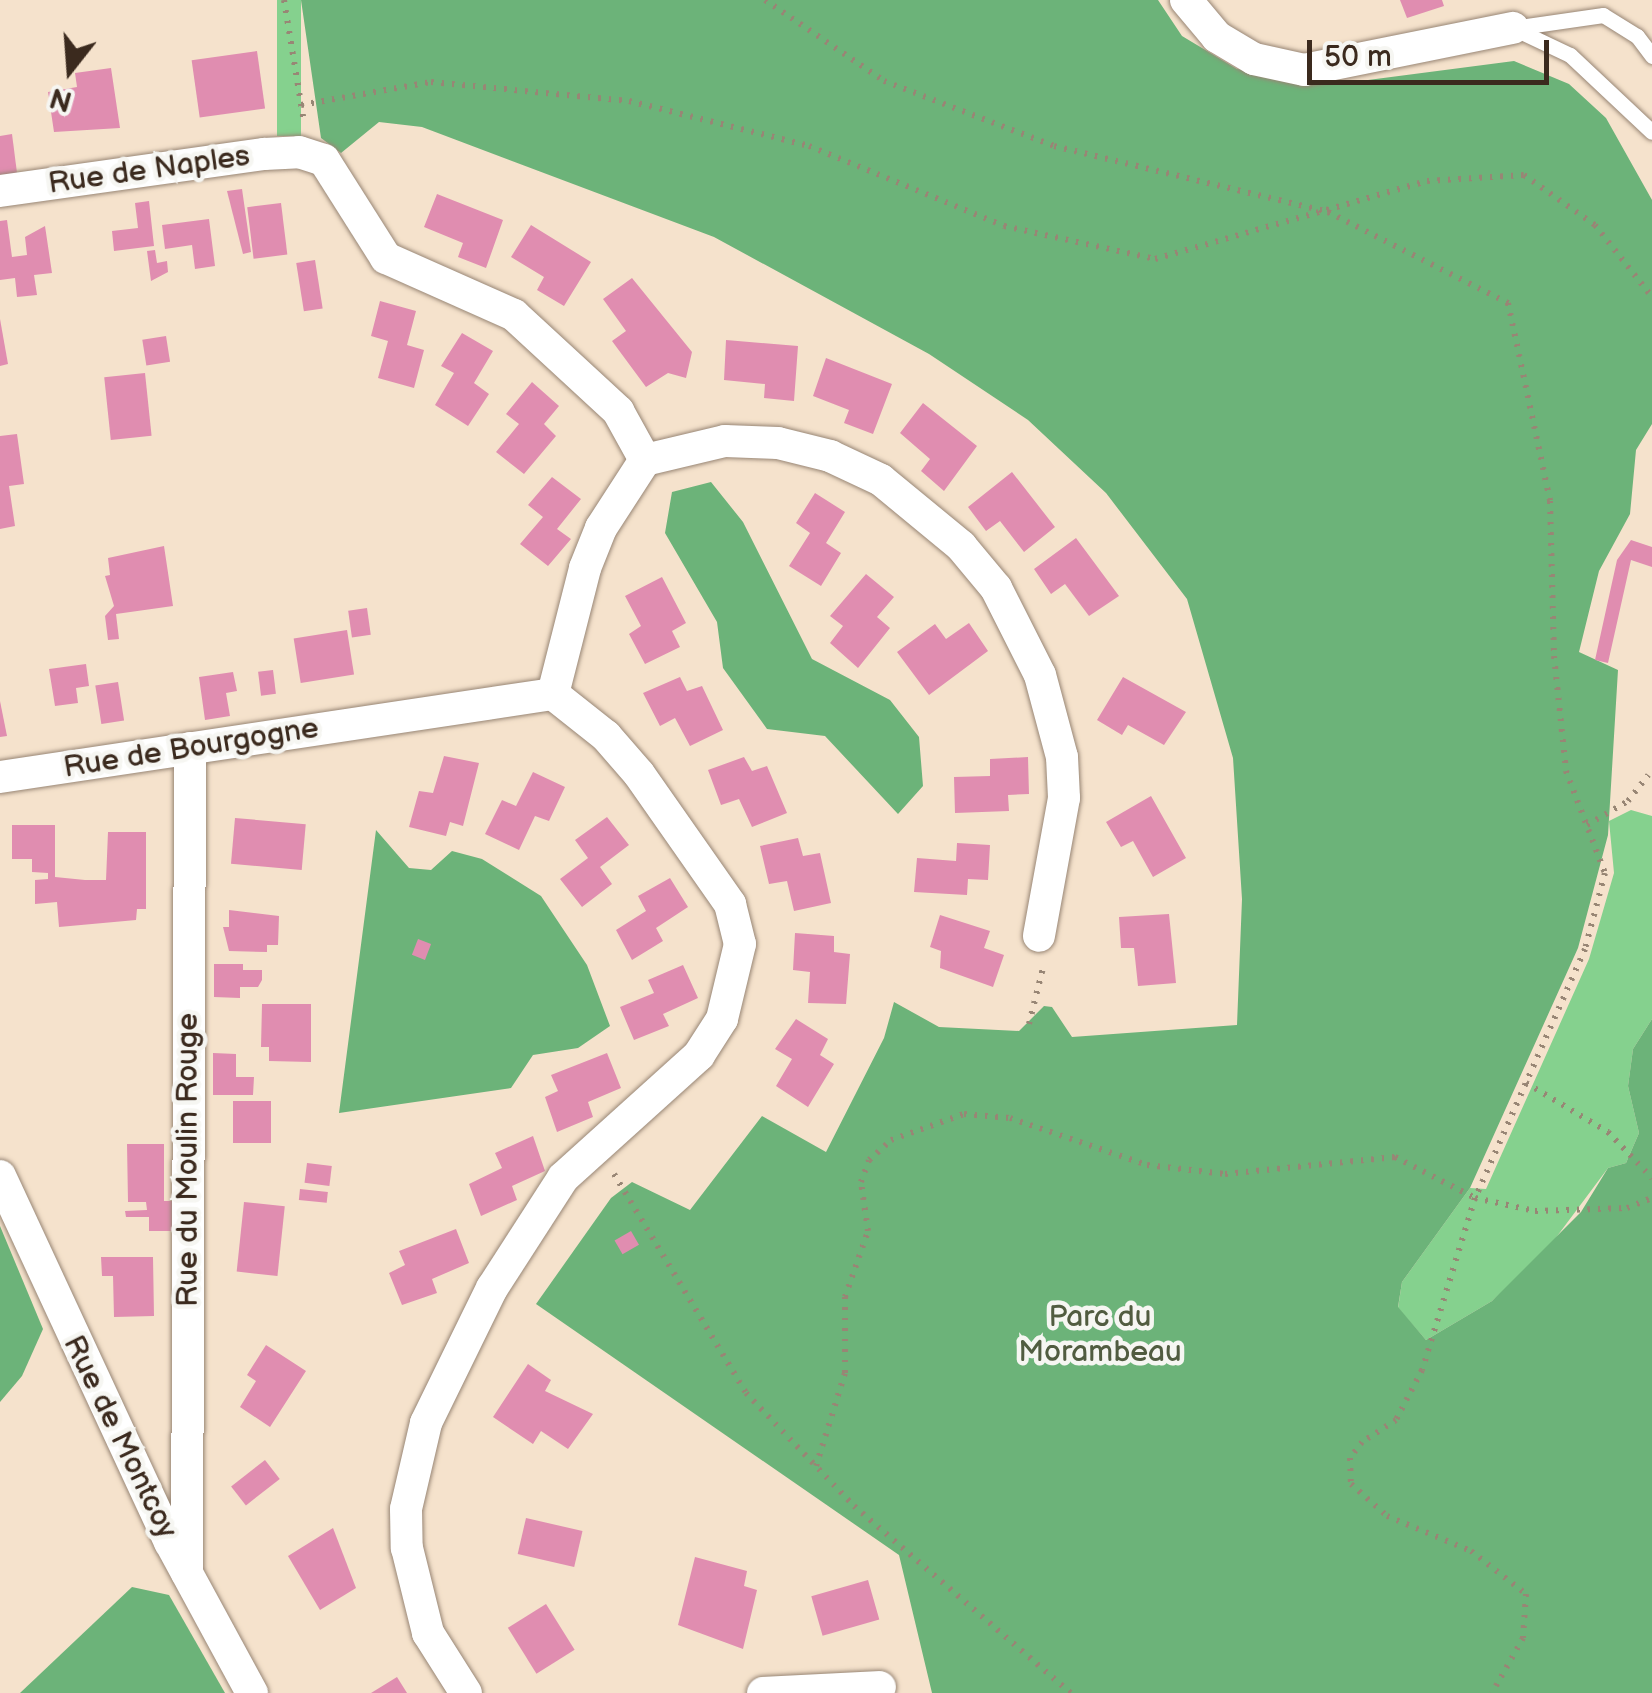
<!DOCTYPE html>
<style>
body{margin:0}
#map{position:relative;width:1652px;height:1693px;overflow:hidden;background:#f5e2cc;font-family:"Balsamiq Sans",sans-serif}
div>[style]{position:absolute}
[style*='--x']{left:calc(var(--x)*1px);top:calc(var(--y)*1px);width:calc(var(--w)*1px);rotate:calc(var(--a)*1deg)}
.green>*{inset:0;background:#85d18e;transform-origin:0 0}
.forest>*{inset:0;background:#6cb379}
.building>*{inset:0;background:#e08db0;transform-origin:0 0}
.path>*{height:6px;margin-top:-3px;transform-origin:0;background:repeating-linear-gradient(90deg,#988675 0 2.5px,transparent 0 10.5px)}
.roads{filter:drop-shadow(0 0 2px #988675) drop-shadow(0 0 2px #988675)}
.service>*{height:15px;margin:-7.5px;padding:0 7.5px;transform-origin:7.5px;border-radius:7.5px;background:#fff}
.minor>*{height:32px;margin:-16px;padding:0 16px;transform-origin:16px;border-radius:16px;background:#fff}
span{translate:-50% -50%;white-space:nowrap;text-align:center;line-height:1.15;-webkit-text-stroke:9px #f6f6f2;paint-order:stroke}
.street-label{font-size:30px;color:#3b2a1e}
.park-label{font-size:30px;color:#515c40}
.north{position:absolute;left:20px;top:20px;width:100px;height:100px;-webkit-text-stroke:8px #f6f6f2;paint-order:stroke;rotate:197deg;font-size:28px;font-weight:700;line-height:40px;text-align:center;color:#3b2a1e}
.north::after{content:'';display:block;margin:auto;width:35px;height:45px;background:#3b2a1e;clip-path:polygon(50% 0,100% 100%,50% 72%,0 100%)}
.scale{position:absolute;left:1307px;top:40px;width:242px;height:45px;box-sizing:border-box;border:5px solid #3b2a1e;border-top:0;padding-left:12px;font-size:30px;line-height:35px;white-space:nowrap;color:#3b2a1e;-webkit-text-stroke:8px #f6f6f2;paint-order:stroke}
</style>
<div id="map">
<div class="green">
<i style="left:277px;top:0;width:24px;height:136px"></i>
<i style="clip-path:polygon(1631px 810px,1652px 816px,1652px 1019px,1633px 1049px,1628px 1086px,1639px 1133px,1626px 1163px,1608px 1168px,1543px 1255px,1492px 1301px,1426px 1340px,1398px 1308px,1402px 1282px,1470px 1188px,1486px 1189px,1589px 959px,1614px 873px,1609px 821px)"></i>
</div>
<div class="forest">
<i style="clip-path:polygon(301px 0,1158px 0,1182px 36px,1237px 69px,1345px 83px,1514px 61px,1569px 84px,1606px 118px,1652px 200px,1652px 424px,1636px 450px,1630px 514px,1599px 571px,1579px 652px,1618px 670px,1608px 835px,1578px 948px,1470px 1188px,1402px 1282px,1398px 1307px,1426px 1340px,1492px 1301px,1581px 1212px,1608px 1168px,1626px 1163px,1639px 1133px,1628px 1086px,1633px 1049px,1652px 1019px,1652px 1693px,932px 1693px,899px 1555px,536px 1304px,611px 1198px,632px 1182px,690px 1210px,762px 1116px,826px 1152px,884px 1038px,894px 1002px,939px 1027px,1019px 1031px,1044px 1006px,1052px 1007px,1072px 1037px,1237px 1025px,1242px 899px,1233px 758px,1187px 599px,1106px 493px,1028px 420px,929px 354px,714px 237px,422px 127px,379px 122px,341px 153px,321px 138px)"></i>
<i style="clip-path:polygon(711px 482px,743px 522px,812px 659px,890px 700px,919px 737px,923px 786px,898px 814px,825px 736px,767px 729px,723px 668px,717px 622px,665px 533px,672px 492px)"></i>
<i style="clip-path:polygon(376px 830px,409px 868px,431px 870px,452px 851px,482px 859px,541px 896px,587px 965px,610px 1026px,578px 1048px,533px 1055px,511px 1088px,339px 1113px)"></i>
<i style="clip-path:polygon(0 1226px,43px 1329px,22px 1376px,0 1402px)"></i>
<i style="clip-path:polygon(132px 1587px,169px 1595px,225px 1693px,20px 1693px)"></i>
</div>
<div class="building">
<i style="clip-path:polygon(1400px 0,1442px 0,1444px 6px,1407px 18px)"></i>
<i style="left:257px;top:51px;width:58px;height:66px;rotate:82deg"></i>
<i style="clip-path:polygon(111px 68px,120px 128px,54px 132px,48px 92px,77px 87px,75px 73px)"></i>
<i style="clip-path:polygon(12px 134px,17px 173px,0 175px,0 136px)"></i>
<i style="clip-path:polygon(242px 189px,251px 252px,243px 254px,227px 191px)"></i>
<i style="clip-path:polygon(437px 194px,503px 220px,486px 268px,458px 257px,463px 243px,424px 227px)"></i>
<i style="clip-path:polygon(149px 201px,154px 246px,114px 251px,112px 231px,138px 228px,135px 203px)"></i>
<i style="left:281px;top:203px;width:52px;height:34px;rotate:83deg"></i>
<i style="clip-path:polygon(209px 219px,215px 266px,195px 269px,192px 245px,165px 249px,162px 225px)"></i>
<i style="clip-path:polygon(7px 220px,12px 257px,27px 255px,25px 237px,45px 226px,52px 273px,34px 275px,37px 295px,17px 297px,15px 278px,0 280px,0 221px)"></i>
<i style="clip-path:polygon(531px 225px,591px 262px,564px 306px,537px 290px,544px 277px,511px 257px)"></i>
<i style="clip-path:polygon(155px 250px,157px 263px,167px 261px,168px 272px,151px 281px,147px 251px)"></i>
<i style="left:315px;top:260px;width:49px;height:19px;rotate:81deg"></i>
<i style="clip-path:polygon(632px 278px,692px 352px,686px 378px,668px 373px,646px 387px,612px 341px,626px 331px,603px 299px)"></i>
<i style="clip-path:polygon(380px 301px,416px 311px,407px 345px,424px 350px,414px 388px,378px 378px,388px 341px,371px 336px)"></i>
<i style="clip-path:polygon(0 319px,8px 364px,0 366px)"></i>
<i style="clip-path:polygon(462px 333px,493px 351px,474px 383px,489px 394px,468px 426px,435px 405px,454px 373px,441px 366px)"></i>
<i style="left:166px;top:336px;width:26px;height:24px;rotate:81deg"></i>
<i style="clip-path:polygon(726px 340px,798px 346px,794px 401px,764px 398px,765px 384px,724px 380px)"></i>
<i style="clip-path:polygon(826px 358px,892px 384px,873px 434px,844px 423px,849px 410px,813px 396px)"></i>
<i style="left:145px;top:373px;width:63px;height:41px;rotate:84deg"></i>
<i style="clip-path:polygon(532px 382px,559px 406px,544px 424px,556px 436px,524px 474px,496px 452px,519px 424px,506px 414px)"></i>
<i style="clip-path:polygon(923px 403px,977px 446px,944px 491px,921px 471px,930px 459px,900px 433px)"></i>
<i style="clip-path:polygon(17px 434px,24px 484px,9px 486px,15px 526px,0 529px,0 436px)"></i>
<i style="clip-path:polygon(1012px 472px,1055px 527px,1024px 552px,1000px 521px,986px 531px,968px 507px)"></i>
<i style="clip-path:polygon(552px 477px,581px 499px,557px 529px,571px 539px,548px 566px,520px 544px,543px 517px,528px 505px)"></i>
<i style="clip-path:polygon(815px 493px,845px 512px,826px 543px,841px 553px,821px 586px,789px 566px,810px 533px,796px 523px)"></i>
<i style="clip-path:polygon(1076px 538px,1119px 596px,1089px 616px,1065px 584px,1051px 594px,1034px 569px)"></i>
<i style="clip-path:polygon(1631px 540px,1652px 547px,1652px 567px,1631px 560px,1608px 663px,1595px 660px,1617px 560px)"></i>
<i style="clip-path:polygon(164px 546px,173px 606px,116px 614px,119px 639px,108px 640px,105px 616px,114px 606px,105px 576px,110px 575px,108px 558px)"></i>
<i style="clip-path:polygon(866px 574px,894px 597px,877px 617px,890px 628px,858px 668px,830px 643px,843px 626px,830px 616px)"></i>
<i style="clip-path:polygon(662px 577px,686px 623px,672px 631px,680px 647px,645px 664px,629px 634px,641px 626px,625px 596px)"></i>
<i style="left:367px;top:608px;width:27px;height:19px;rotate:82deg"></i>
<i style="clip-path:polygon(969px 623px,988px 651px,929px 695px,897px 652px,935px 624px,946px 639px)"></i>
<i style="left:347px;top:630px;width:45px;height:54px;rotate:81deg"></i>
<i style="clip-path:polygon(86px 664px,89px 686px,76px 688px,78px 703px,55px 706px,49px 669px)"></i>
<i style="left:273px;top:670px;width:24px;height:15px;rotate:83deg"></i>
<i style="clip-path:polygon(233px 672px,237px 691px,226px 693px,230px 716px,205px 720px,199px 677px)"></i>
<i style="clip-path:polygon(680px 677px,687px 691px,702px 686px,723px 730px,690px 746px,675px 718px,660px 726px,643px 693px)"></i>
<i style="clip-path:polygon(1123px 677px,1186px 712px,1164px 745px,1128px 725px,1122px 735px,1097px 720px)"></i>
<i style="left:118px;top:682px;width:39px;height:23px;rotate:81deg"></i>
<i style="clip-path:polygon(0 701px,7px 736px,0 737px)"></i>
<i style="clip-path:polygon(444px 756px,479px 763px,463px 826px,450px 822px,446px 836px,409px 827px,419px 791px,433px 793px)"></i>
<i style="clip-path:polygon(744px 757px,752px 771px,767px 766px,787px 813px,752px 827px,739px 799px,721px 805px,708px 770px)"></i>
<i style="clip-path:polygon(1028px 757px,1029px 794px,1008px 795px,1009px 811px,955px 813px,954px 777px,990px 776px,990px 759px)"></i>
<i style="clip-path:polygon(533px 772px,565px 787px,549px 821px,535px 816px,519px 850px,485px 834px,502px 800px,516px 806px)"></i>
<i style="clip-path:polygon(1151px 796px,1186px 858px,1153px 877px,1133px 841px,1121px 847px,1106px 822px)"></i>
<i style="clip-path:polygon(607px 817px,629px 845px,600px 867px,612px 884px,582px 907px,560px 879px,588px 858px,575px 840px)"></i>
<i style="left:235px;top:818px;width:71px;height:46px;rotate:5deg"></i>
<i style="clip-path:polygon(12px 825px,55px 825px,55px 877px,85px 880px,106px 880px,108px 832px,146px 832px,146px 909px,137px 909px,136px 920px,59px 927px,57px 902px,35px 904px,35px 880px,48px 879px,48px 873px,32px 872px,32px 859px,12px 859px)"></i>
<i style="clip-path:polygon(798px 838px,803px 856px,820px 853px,831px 903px,794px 911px,787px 881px,769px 884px,760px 846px)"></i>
<i style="clip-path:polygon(957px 843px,990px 845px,988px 880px,968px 879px,967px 895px,914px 892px,917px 858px,956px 861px)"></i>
<i style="clip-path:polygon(670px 878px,688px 907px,656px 928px,663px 941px,632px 960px,616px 930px,646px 911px,638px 896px)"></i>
<i style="clip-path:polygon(229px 910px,279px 916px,278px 945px,267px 945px,267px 952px,229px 951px,223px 927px,229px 927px)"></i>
<i style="clip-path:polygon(1169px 914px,1176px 983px,1138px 986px,1134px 948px,1121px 948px,1119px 917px)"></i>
<i style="clip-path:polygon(940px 915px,990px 931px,984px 948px,1004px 955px,993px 987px,940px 968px,941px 951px,930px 947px)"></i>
<i style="clip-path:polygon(795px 933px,834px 936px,834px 952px,850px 954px,846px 1004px,808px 1003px,810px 972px,793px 970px)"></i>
<i style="left:418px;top:939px;width:14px;height:17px;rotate:21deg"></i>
<i style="clip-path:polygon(214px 964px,243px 964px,243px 970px,262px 970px,262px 980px,258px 987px,240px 987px,240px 998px,214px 997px)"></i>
<i style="clip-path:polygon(683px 965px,698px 998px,663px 1014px,669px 1026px,634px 1040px,620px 1007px,654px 993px,648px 980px)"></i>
<i style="clip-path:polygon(262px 1004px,311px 1004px,311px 1062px,269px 1061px,269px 1047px,261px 1047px)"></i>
<i style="clip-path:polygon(796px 1019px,828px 1039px,820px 1055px,834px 1064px,808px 1107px,776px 1086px,792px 1059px,775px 1049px)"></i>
<i style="clip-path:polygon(213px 1053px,236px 1054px,236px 1077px,254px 1077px,253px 1095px,213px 1095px)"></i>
<i style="clip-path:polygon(607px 1053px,621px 1088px,588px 1102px,593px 1117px,557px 1132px,545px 1097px,558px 1091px,551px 1075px)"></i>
<i style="left:233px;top:1101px;width:38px;height:42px"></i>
<i style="clip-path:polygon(533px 1136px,545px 1171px,512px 1186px,517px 1200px,481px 1216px,469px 1184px,502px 1168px,495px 1153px)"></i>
<i style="clip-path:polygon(127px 1144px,164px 1144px,164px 1201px,174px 1201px,174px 1231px,149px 1231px,149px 1217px,126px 1217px,125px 1211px,147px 1210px,146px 1202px,128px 1202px)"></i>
<i style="left:307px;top:1163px;width:25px;height:20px;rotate:7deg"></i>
<i style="left:300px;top:1189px;width:28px;height:11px;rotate:6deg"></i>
<i style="left:244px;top:1202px;width:41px;height:70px;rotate:6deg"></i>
<i style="clip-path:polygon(456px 1229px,469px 1263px,432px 1279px,437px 1293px,402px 1305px,389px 1273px,405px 1265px,399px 1251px)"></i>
<i style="left:631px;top:1231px;width:16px;height:19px;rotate:60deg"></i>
<i style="clip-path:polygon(101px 1257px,153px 1257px,154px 1316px,114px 1317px,113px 1276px,102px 1276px)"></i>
<i style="clip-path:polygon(266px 1345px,306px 1371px,270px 1427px,240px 1407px,256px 1381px,247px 1375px)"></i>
<i style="clip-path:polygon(528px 1364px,551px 1380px,545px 1391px,593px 1414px,568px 1449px,541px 1431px,533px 1444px,493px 1417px)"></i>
<i style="left:265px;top:1460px;width:24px;height:43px;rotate:52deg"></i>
<i style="left:526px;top:1518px;width:58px;height:37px;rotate:13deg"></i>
<i style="clip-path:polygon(333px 1528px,356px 1588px,320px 1610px,288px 1556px)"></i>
<i style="clip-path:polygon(695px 1557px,747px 1571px,744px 1586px,757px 1590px,743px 1649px,678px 1625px)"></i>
<i style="left:868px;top:1580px;width:41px;height:59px;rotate:74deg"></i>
<i style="left:546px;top:1604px;width:54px;height:45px;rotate:58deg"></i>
<i style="clip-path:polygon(397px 1677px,407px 1693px,371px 1693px)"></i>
</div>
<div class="path">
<i style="--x:284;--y:0;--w:124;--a:80.7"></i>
<i style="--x:765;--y:0;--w:144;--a:34.2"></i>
<i style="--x:884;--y:81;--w:182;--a:20.9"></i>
<i style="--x:1054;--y:146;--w:282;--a:13.5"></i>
<i style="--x:1328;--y:212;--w:202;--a:26.8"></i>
<i style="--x:1508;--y:303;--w:202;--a:78"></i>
<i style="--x:1550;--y:501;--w:155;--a:88.5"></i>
<i style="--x:1554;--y:656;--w:116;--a:84"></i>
<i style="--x:1566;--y:771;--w:109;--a:69.1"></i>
<i style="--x:1605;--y:873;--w:79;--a:104.7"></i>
<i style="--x:1585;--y:949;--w:272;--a:113.8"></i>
<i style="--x:1475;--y:1198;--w:180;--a:107.1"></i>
<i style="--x:1422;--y:1370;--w:56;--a:117.5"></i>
<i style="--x:1396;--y:1420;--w:40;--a:147.1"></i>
<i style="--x:1362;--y:1442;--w:20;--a:127"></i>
<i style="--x:1350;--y:1458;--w:26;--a:88"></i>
<i style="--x:1351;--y:1484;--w:48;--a:41.6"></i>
<i style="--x:1387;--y:1516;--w:91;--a:22.6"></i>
<i style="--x:1471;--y:1551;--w:70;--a:38"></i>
<i style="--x:1526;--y:1594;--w:44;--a:93.9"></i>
<i style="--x:1523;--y:1638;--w:63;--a:119.4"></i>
<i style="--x:301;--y:105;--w:132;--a:-10"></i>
<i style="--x:431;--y:82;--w:199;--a:5.5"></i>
<i style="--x:629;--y:101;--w:186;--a:14"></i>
<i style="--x:809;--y:146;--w:211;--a:22.3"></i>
<i style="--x:1004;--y:226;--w:155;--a:12.3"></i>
<i style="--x:1155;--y:259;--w:283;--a:-16"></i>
<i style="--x:1427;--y:181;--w:97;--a:-3.5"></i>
<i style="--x:1524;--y:175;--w:87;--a:35.2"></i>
<i style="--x:1595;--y:225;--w:92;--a:51.6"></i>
<i style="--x:1587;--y:825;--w:48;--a:-30.3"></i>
<i style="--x:1628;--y:801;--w:33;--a:-52"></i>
<i style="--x:1029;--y:1024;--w:62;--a:-76"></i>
<i style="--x:1526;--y:1083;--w:96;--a:30.9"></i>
<i style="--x:1608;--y:1132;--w:64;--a:46.3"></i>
<i style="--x:614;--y:1174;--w:256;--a:58.9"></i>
<i style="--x:746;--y:1393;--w:156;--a:46.3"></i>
<i style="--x:854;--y:1506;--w:286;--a:40.8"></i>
<i style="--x:816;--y:1466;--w:97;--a:-72.7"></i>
<i style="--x:845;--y:1373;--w:76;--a:-90"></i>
<i style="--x:845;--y:1297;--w:70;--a:-70.8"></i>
<i style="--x:868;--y:1231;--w:49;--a:-98.1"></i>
<i style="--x:861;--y:1182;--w:23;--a:-70"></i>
<i style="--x:869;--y:1160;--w:30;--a:-42"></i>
<i style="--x:891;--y:1140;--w:77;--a:-19.6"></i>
<i style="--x:964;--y:1114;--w:46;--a:5"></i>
<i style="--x:1010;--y:1118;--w:145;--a:18.9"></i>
<i style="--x:1147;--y:1165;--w:79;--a:6.6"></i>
<i style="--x:1225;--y:1174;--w:171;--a:-5.7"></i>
<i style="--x:1395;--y:1157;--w:90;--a:27.1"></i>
<i style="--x:1475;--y:1198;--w:61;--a:12.2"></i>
<i style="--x:1535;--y:1211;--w:92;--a:-1.9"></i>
<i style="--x:1627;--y:1208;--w:27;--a:-22"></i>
</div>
<div class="roads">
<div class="service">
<i style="--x:1513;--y:28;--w:63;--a:25.3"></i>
<i style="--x:1570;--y:55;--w:112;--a:43.2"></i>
<i style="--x:1513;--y:28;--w:91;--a:-8.2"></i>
<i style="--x:1603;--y:15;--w:40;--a:32"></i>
<i style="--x:1637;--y:36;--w:25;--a:53"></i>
</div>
<div class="minor">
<i style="--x:1186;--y:0;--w:48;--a:50"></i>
<i style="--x:1217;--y:37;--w:43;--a:30.7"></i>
<i style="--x:1254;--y:59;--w:51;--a:12.4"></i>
<i style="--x:1304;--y:70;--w:213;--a:-11.4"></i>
<i style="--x:0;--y:191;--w:267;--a:-8"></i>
<i style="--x:264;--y:154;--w:35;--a:-3"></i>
<i style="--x:299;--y:152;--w:26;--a:18"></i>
<i style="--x:324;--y:160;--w:116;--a:57.7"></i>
<i style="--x:386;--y:258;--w:140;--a:24"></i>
<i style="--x:514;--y:315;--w:142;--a:42.7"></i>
<i style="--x:618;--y:411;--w:56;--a:61.1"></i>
<i style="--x:553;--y:694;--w:130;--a:-75.7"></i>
<i style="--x:585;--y:568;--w:43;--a:-68.2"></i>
<i style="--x:601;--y:528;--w:81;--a:-57.1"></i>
<i style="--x:645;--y:460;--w:82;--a:-13.4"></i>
<i style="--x:725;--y:441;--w:53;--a:2.2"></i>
<i style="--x:778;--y:443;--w:54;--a:14"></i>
<i style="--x:830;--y:456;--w:56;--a:25.2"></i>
<i style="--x:881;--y:480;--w:104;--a:39.5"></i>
<i style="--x:961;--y:546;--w:55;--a:50.2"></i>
<i style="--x:996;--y:588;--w:97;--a:63.2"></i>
<i style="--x:1040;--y:675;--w:85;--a:75"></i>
<i style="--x:1062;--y:757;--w:41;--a:87.2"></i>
<i style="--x:1064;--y:798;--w:140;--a:100.3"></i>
<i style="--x:0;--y:777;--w:559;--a:-8.54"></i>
<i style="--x:553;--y:694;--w:68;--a:38.4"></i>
<i style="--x:606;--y:736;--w:50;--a:49"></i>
<i style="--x:639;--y:774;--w:159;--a:55"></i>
<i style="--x:730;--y:904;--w:41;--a:76"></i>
<i style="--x:740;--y:944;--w:77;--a:103.5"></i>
<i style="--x:722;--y:1019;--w:43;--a:122.6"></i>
<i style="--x:699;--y:1055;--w:183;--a:137.9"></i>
<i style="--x:563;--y:1178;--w:131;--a:122.8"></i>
<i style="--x:492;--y:1288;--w:150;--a:116.1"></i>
<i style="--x:426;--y:1423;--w:88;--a:103.1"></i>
<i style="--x:406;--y:1509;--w:39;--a:89"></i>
<i style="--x:407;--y:1548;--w:88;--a:76.1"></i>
<i style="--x:428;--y:1633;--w:71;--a:57.7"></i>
<i style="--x:0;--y:1176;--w:404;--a:65.1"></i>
<i style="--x:170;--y:1542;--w:172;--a:61.5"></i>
<i style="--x:187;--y:1573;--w:825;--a:-89.79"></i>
<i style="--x:763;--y:1693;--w:117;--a:-2.9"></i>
</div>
</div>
<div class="street-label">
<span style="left:149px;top:170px;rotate:-8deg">Rue de Naples</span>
<span style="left:191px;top:748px;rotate:-9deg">Rue de Bourgogne</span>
<span style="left:188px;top:1160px;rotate:-90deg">Rue du Moulin Rouge</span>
<span style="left:120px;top:1437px;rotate:64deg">Rue de Montcoy</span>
</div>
<div class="park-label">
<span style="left:1100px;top:1334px">Parc du<br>Morambeau</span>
</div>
<div class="north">N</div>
<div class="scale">50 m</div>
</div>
